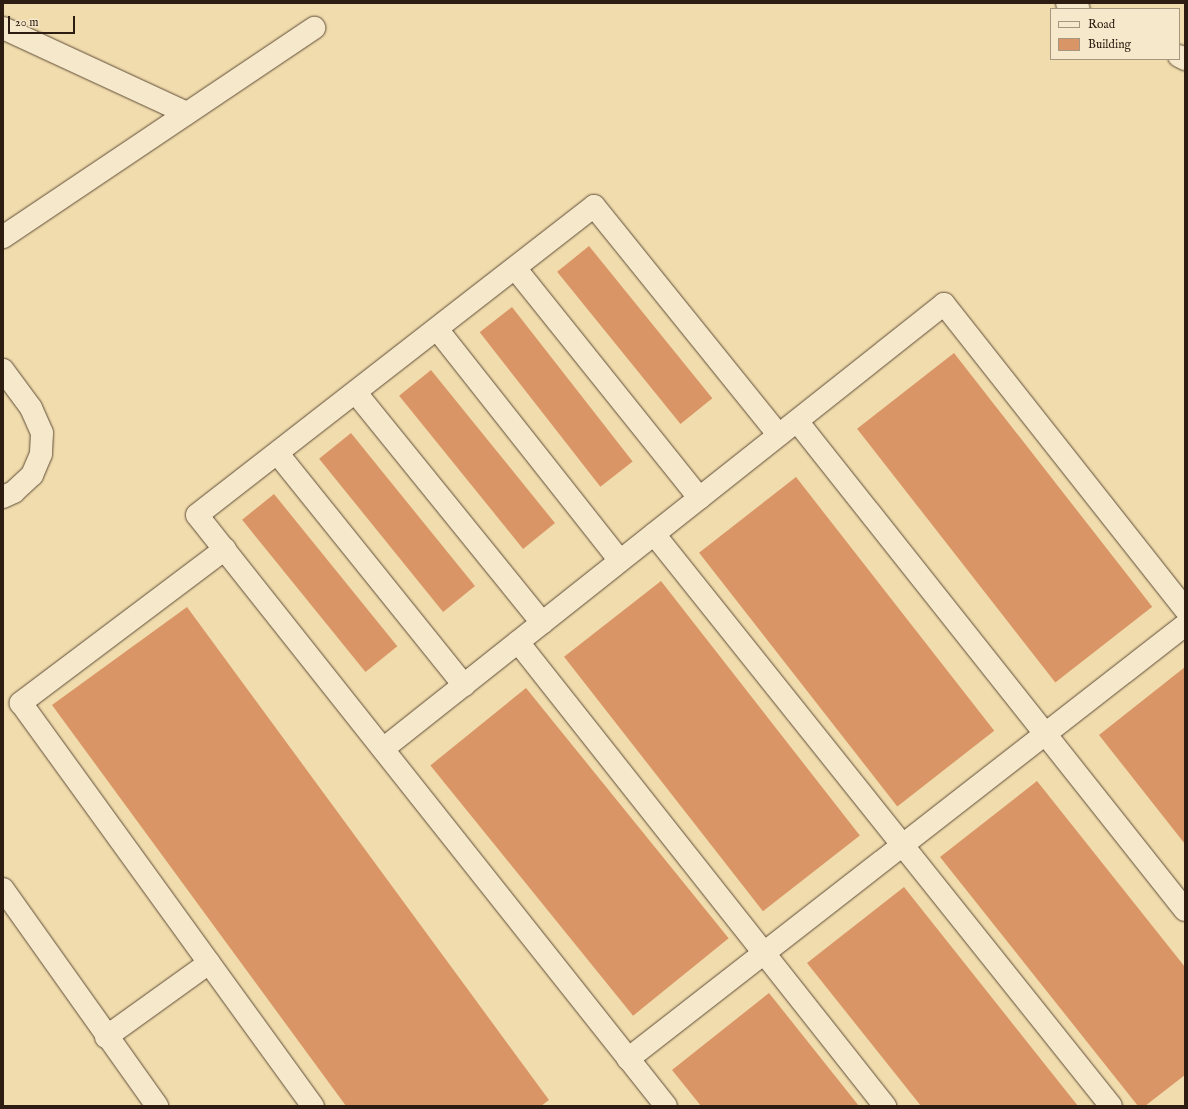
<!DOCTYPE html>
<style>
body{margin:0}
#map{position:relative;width:1188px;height:1109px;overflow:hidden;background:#f1dcad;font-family:"IM FELL English",serif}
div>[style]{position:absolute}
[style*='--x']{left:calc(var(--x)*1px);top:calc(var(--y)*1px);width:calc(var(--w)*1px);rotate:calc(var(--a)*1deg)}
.building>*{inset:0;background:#da9566;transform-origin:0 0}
.roads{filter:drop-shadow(0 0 1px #5e4c38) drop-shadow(0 0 1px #5e4c38)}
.minor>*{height:22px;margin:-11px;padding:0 11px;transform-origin:11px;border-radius:11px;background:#f6e8ca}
span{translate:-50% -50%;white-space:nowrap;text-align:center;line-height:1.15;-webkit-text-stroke:3.5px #f6e8ca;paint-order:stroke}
.frame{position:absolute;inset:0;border:4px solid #2d1c11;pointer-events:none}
.legend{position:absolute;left:1050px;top:8px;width:130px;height:52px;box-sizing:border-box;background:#f6e8ca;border:1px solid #a69680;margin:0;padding:5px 7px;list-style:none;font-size:12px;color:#2d1c11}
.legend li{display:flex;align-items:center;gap:8px;height:20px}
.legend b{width:20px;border:1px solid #a69680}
.scale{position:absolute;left:8px;top:16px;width:67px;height:18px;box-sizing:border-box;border:2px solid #2d1c11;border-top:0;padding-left:5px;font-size:12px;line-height:14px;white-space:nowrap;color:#2d1c11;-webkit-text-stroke:3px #f6e8ca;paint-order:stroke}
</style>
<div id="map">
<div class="building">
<i style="left:589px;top:246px;width:196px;height:41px;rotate:51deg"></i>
<i style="left:512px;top:307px;width:196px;height:41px;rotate:52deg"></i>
<i style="left:954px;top:353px;width:322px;height:123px;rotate:52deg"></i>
<i style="left:431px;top:370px;width:197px;height:41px;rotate:51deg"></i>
<i style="left:351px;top:433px;width:197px;height:41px;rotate:51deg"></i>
<i style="left:796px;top:477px;width:322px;height:123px;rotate:52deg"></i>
<i style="left:274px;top:494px;width:196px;height:41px;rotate:51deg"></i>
<i style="left:661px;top:581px;width:323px;height:123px;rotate:52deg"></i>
<i style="clip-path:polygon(187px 607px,549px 1100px,541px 1106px,346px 1106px,52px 705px)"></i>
<i style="clip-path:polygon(1185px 667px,1185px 844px,1099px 735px)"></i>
<i style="left:526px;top:688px;width:322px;height:123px;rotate:51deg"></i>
<i style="clip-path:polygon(1037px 781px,1185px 967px,1185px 1075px,1145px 1106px,1138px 1106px,940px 857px)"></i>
<i style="clip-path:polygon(904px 887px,1078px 1106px,921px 1106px,807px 963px)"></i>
<i style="clip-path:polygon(769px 993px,859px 1106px,701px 1106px,672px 1070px)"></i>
</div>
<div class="roads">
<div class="minor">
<i style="--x:1067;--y:3;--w:13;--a:27"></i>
<i style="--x:3;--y:28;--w:203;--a:24.8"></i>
<i style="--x:1179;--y:56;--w:7;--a:27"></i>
<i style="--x:3;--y:237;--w:375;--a:-33.9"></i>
<i style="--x:515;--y:268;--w:295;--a:51.3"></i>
<i style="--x:437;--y:329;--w:295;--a:51.7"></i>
<i style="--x:3;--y:370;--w:47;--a:53.6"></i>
<i style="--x:31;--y:408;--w:27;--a:66"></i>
<i style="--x:42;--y:433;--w:21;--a:93"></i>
<i style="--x:41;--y:454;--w:23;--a:113"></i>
<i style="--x:32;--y:475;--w:25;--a:137"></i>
<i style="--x:14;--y:492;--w:12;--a:156"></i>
<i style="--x:356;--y:393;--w:296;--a:51"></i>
<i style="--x:797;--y:421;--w:624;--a:51.57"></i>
<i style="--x:278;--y:454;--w:297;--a:51.2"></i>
<i style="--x:654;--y:534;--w:732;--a:51.38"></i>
<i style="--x:225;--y:549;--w:256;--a:143"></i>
<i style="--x:21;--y:703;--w:498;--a:54.1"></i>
<i style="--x:518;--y:642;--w:592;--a:51.66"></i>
<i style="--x:383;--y:749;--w:716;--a:-38.42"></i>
<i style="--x:944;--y:304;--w:389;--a:51.7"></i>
<i style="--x:3;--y:889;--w:266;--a:54.6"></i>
<i style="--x:106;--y:1037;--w:127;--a:-35.7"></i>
<i style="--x:628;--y:1059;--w:706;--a:-37.92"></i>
<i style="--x:666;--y:1106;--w:754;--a:-128.43"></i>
<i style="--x:197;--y:515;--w:503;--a:-37.89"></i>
<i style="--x:594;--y:206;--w:294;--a:51.1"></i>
</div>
</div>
<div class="frame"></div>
<ul class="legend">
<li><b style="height:5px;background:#f6e8ca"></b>Road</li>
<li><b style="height:11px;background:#da9566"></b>Building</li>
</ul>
<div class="scale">20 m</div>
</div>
